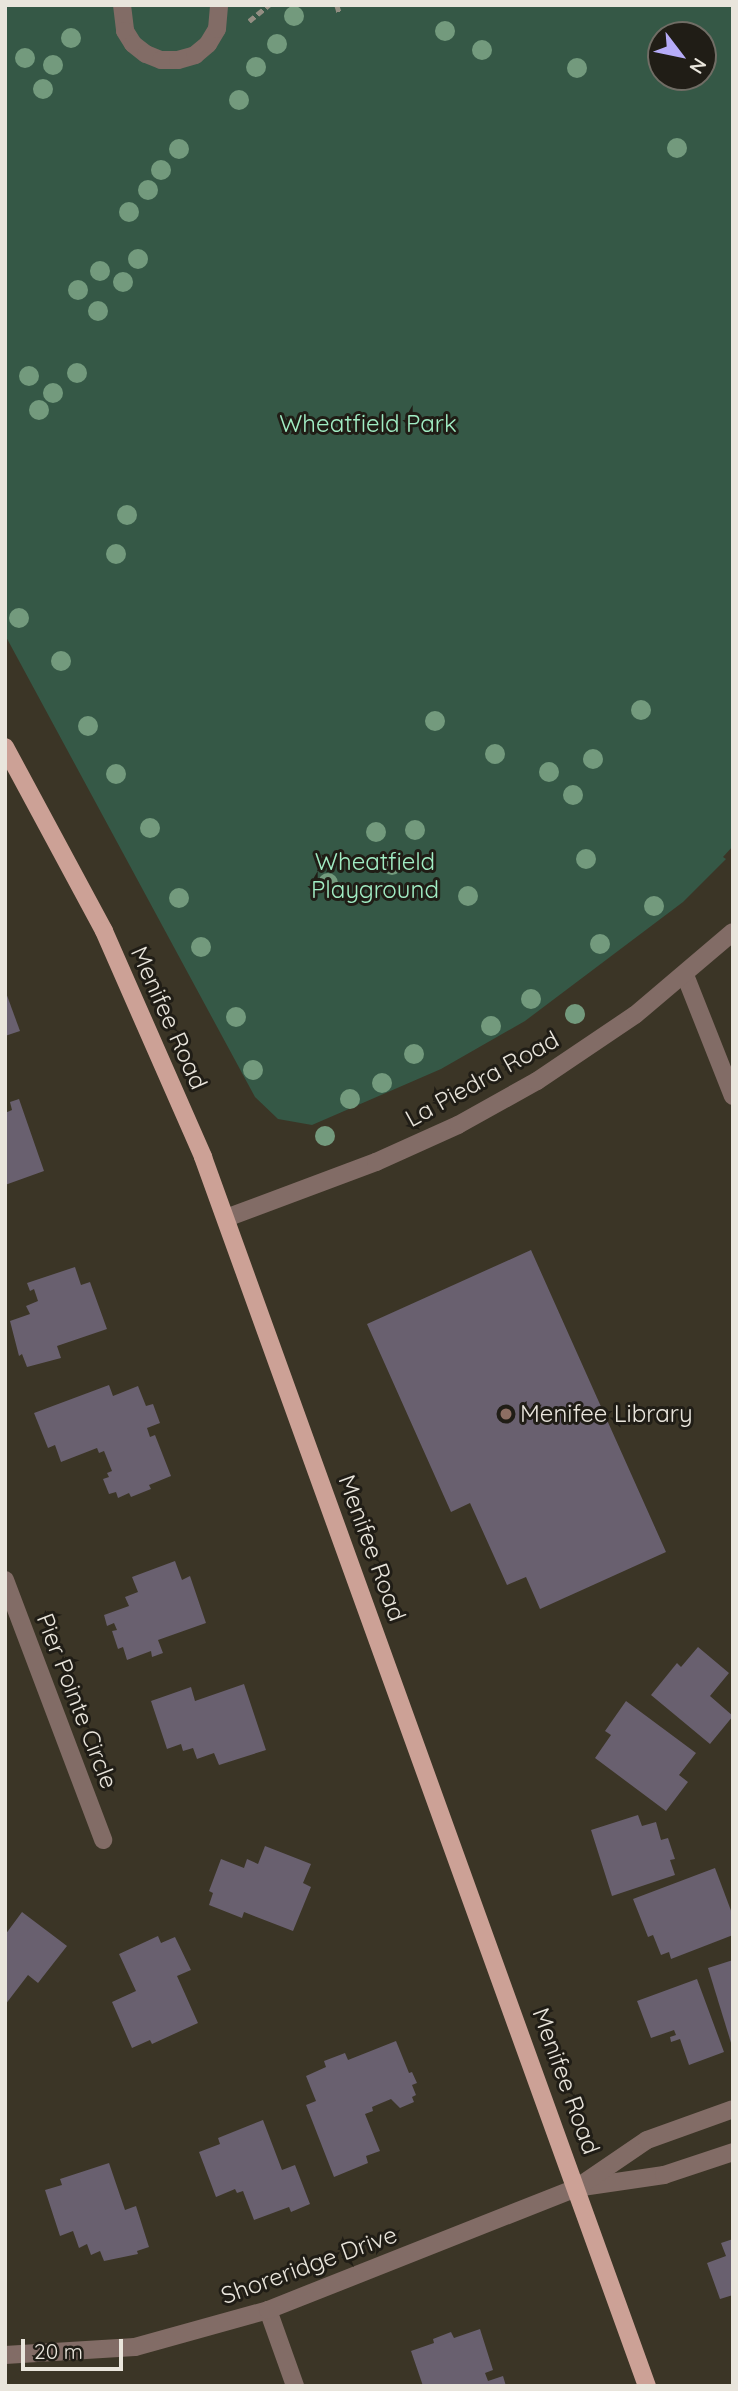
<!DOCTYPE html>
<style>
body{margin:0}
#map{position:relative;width:738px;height:2391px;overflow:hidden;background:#3b3526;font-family:Quicksand,sans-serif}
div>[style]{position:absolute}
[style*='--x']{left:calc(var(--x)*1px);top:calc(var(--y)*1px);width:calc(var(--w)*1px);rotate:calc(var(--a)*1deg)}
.green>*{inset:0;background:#355846}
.building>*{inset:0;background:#69606f}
.path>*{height:4.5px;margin-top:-2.25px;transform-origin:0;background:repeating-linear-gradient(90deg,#938e82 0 7px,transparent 0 10.5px)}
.minor>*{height:18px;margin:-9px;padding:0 9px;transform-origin:9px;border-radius:9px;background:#826c66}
.major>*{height:18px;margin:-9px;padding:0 9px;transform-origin:9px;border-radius:9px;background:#cca196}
.trees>*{width:20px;height:20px;margin:-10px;border-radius:50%;background:#739a7d}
.dots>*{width:19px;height:19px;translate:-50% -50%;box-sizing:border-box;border:4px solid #201d16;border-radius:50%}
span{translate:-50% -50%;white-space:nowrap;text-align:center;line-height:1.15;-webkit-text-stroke:6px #201d16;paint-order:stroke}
.park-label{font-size:24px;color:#a1edc4}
.street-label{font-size:24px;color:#e9e5dc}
.poi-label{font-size:24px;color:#e9e5dc}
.left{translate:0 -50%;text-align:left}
.frame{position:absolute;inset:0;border:7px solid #e9e5dc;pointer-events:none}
.north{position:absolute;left:647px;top:21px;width:70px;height:70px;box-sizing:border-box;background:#201d16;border:2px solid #706d65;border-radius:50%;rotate:122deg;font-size:19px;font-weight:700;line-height:28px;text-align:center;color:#e9e5dc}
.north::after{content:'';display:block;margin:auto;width:24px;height:32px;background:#b6acf8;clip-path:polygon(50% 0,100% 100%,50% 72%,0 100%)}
.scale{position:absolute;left:21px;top:2339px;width:102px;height:32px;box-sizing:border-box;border:4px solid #e9e5dc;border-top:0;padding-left:9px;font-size:21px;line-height:24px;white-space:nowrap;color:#e9e5dc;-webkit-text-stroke:5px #201d16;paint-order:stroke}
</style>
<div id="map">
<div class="green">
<i style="clip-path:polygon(evenodd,5px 5px,733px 5px,733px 846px,723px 857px,726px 859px,683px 902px,525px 1021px,441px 1069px,312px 1125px,278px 1119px,255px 1097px,5px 635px,5px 5px,661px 35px,703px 35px,703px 77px,661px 77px,661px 35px)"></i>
</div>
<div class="building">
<i style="clip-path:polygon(5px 990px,20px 1031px,5px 1036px)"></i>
<i style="clip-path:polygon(19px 1099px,44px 1171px,5px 1185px,5px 1113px,12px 1110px,10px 1102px)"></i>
<i style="clip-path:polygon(531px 1250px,666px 1552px,540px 1609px,526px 1577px,507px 1585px,470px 1503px,451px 1512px,367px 1324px)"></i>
<i style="clip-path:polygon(75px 1267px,81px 1285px,90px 1282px,107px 1329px,57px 1346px,61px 1358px,27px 1367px,22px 1354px,19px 1356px,10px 1321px,30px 1314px,26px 1306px,38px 1301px,34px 1289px,30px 1291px,27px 1283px)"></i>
<i style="clip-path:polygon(109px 1385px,113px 1396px,138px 1386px,146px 1406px,153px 1404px,160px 1423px,147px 1428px,150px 1437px,155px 1435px,171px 1476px,149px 1485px,151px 1489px,131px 1497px,129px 1493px,118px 1498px,116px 1492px,109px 1494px,103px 1479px,109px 1477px,107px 1473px,112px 1471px,104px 1451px,99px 1453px,97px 1448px,61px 1462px,55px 1445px,48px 1448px,34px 1413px)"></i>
<i style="clip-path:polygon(175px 1561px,182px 1580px,190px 1576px,206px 1623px,158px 1640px,163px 1653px,152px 1657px,151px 1651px,127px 1660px,123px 1647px,118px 1649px,112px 1631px,117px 1630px,114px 1623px,107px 1626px,104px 1615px,129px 1606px,125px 1597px,138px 1592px,132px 1577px)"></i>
<i style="clip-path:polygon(698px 1647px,729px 1673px,710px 1696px,733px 1716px,710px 1744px,651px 1695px,677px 1663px,681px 1667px)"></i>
<i style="clip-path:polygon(244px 1684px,266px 1750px,219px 1765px,214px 1753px,197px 1759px,193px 1748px,183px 1751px,181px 1744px,167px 1749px,151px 1701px,191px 1687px,195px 1701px)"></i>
<i style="clip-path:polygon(626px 1701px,696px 1753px,679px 1775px,688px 1782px,666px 1811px,595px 1758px,611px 1735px,605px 1731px)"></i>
<i style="clip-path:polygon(638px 1815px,642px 1826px,656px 1822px,661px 1840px,668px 1838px,675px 1859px,670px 1860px,675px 1875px,612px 1896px,591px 1830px)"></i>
<i style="clip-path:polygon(265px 1846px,311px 1864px,303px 1883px,311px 1887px,293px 1931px,244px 1912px,242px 1918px,209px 1905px,213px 1893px,209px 1891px,221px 1859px,244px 1868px,247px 1859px,258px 1864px)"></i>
<i style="clip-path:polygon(715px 1868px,733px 1916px,733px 1935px,671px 1959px,669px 1952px,661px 1955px,653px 1935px,648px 1937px,633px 1899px)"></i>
<i style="clip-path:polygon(22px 1912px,67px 1946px,38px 1983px,28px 1975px,5px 2005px,5px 1935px)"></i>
<i style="clip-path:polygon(158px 1936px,161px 1943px,175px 1937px,191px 1970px,177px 1976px,198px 2023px,152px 2044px,150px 2040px,132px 2048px,112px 2002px,136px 1991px,119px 1954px)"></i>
<i style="clip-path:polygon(733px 1960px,733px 2046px,732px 2046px,708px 1968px)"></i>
<i style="clip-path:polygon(697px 1979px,724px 2052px,689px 2065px,680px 2039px,671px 2042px,670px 2037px,676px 2035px,674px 2030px,651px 2038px,637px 2001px)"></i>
<i style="clip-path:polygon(396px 2041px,409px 2073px,412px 2072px,417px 2083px,412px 2085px,416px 2095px,412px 2097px,414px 2102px,400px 2108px,391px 2099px,372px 2107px,373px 2111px,365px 2114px,380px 2151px,366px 2156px,368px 2163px,334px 2177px,306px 2105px,316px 2101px,306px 2076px,326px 2067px,324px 2061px,345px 2053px,348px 2060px)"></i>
<i style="clip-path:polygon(263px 2120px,282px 2170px,295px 2165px,310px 2204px,291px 2212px,289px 2207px,254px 2220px,243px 2191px,237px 2193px,235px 2189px,216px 2197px,199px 2152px,220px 2144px,218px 2138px)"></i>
<i style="clip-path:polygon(109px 2163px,125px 2210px,136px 2206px,149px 2247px,137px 2251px,138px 2254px,104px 2261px,100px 2251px,91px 2255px,87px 2244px,79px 2248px,73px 2231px,60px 2236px,45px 2190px,62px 2185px,60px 2179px)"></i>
<i style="clip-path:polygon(733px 2239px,733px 2295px,720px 2299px,707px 2263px,726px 2256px,721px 2243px)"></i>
<i style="clip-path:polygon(480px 2329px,493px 2370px,485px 2373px,488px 2381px,503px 2376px,506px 2386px,423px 2386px,411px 2351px,434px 2343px,433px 2339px,451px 2332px,454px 2338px)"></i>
</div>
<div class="path">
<i style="--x:337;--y:5;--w:10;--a:73"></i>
<i style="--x:249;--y:21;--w:26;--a:-39"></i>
</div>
<div class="minor">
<i style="--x:122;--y:5;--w:26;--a:83"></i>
<i style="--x:125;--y:31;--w:15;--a:58"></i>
<i style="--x:133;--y:44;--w:16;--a:38"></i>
<i style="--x:146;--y:54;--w:16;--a:22"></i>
<i style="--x:161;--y:60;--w:17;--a:0"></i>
<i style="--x:178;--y:60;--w:18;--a:-16"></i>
<i style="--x:195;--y:55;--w:17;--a:-40"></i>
<i style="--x:208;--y:44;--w:17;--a:-59"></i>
<i style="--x:217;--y:29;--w:24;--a:-85"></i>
<i style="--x:685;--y:975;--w:130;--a:68.4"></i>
<i style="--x:226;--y:1218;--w:160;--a:-20.5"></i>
<i style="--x:376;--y:1162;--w:90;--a:-24.3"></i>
<i style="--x:458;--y:1125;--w:90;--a:-29.1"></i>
<i style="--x:537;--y:1081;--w:118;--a:-34"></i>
<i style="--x:635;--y:1015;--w:128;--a:-40.3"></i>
<i style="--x:5;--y:1580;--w:278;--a:69.3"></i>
<i style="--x:582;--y:2187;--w:83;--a:-8.3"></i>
<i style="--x:664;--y:2175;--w:73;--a:-18.4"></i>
<i style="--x:268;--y:2310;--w:81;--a:70.4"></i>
<i style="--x:5;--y:2355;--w:130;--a:-3.5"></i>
<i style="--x:135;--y:2347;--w:138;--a:-15.5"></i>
<i style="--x:268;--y:2310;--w:334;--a:-21.6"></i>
<i style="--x:578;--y:2187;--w:83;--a:-34.3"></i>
<i style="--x:647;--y:2140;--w:91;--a:-19.8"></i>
</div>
<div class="major">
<i style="--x:5;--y:747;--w:209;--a:61.7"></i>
<i style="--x:104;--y:931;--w:247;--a:66.3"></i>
<i style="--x:203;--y:1157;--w:1307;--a:70.14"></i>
</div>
<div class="trees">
<i style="left:294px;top:16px"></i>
<i style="left:445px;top:31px"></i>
<i style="left:71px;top:38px"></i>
<i style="left:277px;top:44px"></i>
<i style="left:482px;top:50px"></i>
<i style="left:25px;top:58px"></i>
<i style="left:53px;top:65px"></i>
<i style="left:256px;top:67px"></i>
<i style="left:577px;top:68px"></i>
<i style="left:43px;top:89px"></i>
<i style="left:239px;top:100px"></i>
<i style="left:677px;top:148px"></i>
<i style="left:179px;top:149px"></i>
<i style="left:161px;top:170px"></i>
<i style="left:148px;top:190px"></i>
<i style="left:129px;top:212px"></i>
<i style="left:138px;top:259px"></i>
<i style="left:100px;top:271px"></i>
<i style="left:123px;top:282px"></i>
<i style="left:78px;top:290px"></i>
<i style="left:98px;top:311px"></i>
<i style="left:77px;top:373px"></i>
<i style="left:29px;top:376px"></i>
<i style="left:53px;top:393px"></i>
<i style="left:39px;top:410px"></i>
<i style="left:127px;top:515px"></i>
<i style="left:116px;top:554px"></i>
<i style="left:19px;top:618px"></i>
<i style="left:61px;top:661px"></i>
<i style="left:641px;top:710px"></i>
<i style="left:435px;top:721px"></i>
<i style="left:88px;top:726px"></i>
<i style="left:495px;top:754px"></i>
<i style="left:593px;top:759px"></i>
<i style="left:549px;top:772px"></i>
<i style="left:116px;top:774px"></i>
<i style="left:573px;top:795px"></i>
<i style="left:150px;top:828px"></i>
<i style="left:415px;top:830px"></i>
<i style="left:376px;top:832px"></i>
<i style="left:586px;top:859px"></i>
<i style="left:392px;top:865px"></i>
<i style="left:328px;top:883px"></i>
<i style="left:468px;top:896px"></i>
<i style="left:179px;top:898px"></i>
<i style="left:654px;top:906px"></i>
<i style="left:600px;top:944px"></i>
<i style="left:201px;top:947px"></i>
<i style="left:531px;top:999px"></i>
<i style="left:575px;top:1014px"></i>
<i style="left:236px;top:1017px"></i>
<i style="left:491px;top:1026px"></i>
<i style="left:414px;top:1054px"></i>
<i style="left:253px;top:1070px"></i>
<i style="left:382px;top:1083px"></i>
<i style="left:350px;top:1099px"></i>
<i style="left:325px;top:1136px"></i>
</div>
<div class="dots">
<i style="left:506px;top:1414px;background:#8d6e63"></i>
</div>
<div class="park-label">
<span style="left:368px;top:424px">Wheatfield Park</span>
<span style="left:375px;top:876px">Wheatfield<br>Playground</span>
</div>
<div class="street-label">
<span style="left:169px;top:1018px;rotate:66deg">Menifee Road</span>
<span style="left:482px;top:1079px;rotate:-29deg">La Piedra Road</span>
<span style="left:372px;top:1548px;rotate:70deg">Menifee Road</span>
<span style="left:77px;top:1701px;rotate:69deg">Pier Pointe Circle</span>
<span style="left:566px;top:2081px;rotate:70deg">Menifee Road</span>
<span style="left:309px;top:2265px;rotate:-20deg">Shoreridge Drive</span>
</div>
<div class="poi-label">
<span class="left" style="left:520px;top:1414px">Menifee Library</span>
</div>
<div class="frame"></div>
<div class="north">N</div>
<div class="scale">20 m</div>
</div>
